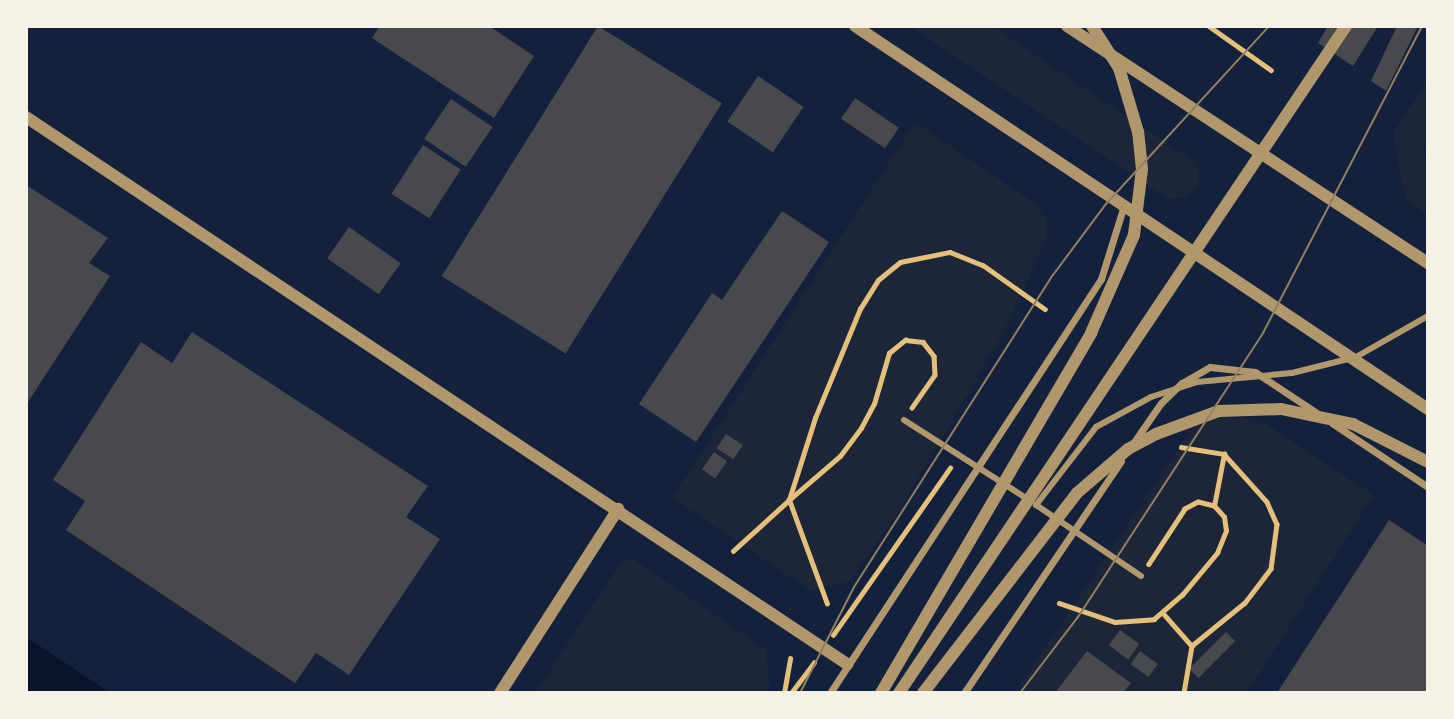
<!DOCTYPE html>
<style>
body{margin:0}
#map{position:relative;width:1454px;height:719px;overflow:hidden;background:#14213d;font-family:Literata,serif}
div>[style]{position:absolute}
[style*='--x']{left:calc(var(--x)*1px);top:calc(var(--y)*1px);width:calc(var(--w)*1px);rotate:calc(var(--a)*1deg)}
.green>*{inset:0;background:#1d2539}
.water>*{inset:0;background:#0b132b}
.building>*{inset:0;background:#48494c;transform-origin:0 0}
.path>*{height:4.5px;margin:-2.25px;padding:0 2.25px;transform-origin:2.25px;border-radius:2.25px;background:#e5c07b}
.pedestrian>*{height:6px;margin:-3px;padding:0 3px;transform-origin:3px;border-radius:3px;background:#b1986c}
.minor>*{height:7px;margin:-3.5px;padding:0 3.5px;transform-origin:3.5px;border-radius:3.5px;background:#b1986c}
.tertiary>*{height:12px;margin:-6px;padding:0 6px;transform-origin:6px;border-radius:6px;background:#b1986c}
.tram>*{height:2px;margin:-1px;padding:0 1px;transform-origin:1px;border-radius:1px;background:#918062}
span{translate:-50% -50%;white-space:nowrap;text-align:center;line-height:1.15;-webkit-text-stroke:5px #f6f1e7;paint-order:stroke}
.frame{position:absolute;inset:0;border:28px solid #f6f1e7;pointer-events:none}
</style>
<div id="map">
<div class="green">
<i style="clip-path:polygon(909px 26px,992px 26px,1195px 162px,1200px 177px,1195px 188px,1187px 197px,1169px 199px)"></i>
<i style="clip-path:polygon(1428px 80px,1428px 138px,1422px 151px,1428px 160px,1428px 215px,1406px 201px,1393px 133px)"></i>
<i style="clip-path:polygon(915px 122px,1038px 205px,1047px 221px,1046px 241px,1001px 337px,896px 516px,849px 582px,811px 591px,672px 498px)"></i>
<i style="clip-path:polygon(1234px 415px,1266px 424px,1374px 495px,1247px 693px,1022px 693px,1021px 684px,1185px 438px,1192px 429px,1217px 417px)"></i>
<i style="clip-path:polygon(631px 558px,766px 649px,770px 693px,535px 693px,621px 562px)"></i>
</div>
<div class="water">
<i style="clip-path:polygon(26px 637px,110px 693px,26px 693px)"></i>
</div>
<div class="building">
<i style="clip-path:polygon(380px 26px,489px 26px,534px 56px,494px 118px,372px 38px)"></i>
<i style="left:598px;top:26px;width:146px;height:295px;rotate:32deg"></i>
<i style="clip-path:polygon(1328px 26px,1378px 26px,1353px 66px,1318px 43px)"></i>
<i style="clip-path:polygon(1397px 26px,1418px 26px,1386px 91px,1371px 81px)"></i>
<i style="left:758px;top:76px;width:55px;height:55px;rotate:34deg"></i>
<i style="left:855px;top:98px;width:53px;height:25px;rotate:34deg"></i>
<i style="left:451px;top:99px;width:50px;height:48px;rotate:34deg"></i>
<i style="left:423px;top:145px;width:45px;height:58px;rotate:33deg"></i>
<i style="clip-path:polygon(26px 185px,108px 238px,89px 263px,110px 276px,26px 405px)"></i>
<i style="clip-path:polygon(782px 211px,829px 242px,696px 442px,639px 404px,712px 293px,722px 300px)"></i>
<i style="left:349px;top:227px;width:63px;height:38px;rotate:35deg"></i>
<i style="clip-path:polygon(192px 332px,428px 486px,406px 517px,440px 539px,349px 675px,316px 653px,295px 683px,66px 530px,85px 501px,53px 480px,141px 342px,172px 363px)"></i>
<i style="left:726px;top:434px;width:20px;height:17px;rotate:33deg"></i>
<i style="left:714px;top:452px;width:16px;height:21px;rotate:35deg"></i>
<i style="clip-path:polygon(1389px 520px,1428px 546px,1428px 693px,1277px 693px)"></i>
<i style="left:1120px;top:630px;width:24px;height:19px;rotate:36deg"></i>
<i style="left:1226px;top:632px;width:13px;height:52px;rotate:45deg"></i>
<i style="clip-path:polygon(1087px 651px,1131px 683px,1123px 693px,1055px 693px)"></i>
<i style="left:1140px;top:651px;width:22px;height:16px;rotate:36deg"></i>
</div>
<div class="path">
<i style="--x:1209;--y:26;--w:76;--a:35.4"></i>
<i style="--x:1181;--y:447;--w:44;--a:9.2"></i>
<i style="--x:1224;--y:454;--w:64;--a:48.1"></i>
<i style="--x:1267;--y:502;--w:24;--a:66"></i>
<i style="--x:1277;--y:524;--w:45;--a:97.6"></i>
<i style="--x:1271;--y:569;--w:43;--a:127.4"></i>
<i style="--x:1245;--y:603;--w:68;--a:140.9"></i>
<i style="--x:1214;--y:506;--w:53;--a:-79.1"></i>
<i style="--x:733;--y:551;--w:76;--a:-42.3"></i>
<i style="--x:789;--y:500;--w:86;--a:-72.4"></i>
<i style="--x:815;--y:418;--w:118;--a:-67.6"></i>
<i style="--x:860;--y:309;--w:34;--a:-58"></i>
<i style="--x:878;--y:280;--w:28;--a:-39"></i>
<i style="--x:900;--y:262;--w:51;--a:-11.3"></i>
<i style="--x:950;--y:252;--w:35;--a:22"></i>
<i style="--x:983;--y:265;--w:76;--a:35.4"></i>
<i style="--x:1059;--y:603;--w:59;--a:18.7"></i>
<i style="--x:1115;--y:622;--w:39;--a:-4"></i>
<i style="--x:1154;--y:619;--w:37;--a:-41"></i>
<i style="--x:1182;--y:595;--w:55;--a:-50.2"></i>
<i style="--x:1217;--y:553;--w:24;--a:-68"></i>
<i style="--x:1226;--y:531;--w:14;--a:-98"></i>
<i style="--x:1224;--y:517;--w:15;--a:-132"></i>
<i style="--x:1214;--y:506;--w:16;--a:-166"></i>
<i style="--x:1198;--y:502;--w:15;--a:152"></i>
<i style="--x:1185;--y:509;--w:66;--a:123.2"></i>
<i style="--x:827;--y:604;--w:111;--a:-110.1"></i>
<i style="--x:789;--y:500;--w:67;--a:-40.8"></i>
<i style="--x:840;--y:456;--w:35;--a:-53"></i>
<i style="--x:861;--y:428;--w:27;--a:-62"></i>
<i style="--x:874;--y:404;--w:53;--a:-73.6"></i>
<i style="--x:889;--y:353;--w:21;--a:-39"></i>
<i style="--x:905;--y:340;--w:18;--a:6"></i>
<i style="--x:923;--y:342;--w:18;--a:52"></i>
<i style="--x:934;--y:356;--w:19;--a:87"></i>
<i style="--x:935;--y:375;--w:40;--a:124.9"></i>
<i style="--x:1163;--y:613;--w:44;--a:48.7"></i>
<i style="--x:1192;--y:646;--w:48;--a:99.7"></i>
<i style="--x:833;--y:635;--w:204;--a:-55"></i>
<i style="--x:784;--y:693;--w:35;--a:-80"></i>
<i style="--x:791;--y:693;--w:38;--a:-53"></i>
</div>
<div class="pedestrian">
<i style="--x:904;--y:420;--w:148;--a:32.6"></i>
<i style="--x:1141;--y:576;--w:127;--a:-145.9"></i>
<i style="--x:1036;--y:505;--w:98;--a:-52.4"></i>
<i style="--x:1096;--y:427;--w:63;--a:-28.6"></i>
<i style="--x:1151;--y:397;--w:48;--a:-18.1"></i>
<i style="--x:1197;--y:382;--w:95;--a:-5.4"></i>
<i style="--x:1292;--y:373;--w:66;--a:-14"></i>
<i style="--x:1356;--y:357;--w:83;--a:-29.7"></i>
</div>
<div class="minor">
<i style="--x:1332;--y:423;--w:115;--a:33.7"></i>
<i style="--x:1134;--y:442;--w:47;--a:-55.3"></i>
<i style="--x:1161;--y:403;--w:29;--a:-44"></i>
<i style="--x:1182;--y:383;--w:32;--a:-30"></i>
<i style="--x:1210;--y:367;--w:45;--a:6.3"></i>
<i style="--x:1255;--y:372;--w:74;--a:33.5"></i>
<i style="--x:830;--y:693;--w:495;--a:-56.8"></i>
<i style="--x:1101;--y:279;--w:77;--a:-72.7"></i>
<i style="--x:964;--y:693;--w:280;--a:-55.9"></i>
</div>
<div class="tertiary">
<i style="--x:855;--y:26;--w:689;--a:33.76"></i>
<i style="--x:1067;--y:26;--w:432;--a:33.3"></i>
<i style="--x:26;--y:117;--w:987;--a:33.67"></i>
<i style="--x:500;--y:693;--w:219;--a:-57.3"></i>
<i style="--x:881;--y:693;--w:417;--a:-59.7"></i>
<i style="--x:1091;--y:333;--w:107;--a:-66.3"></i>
<i style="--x:1134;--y:235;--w:66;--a:-83.1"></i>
<i style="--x:1142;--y:169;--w:37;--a:-96"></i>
<i style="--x:1138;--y:132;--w:67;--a:-106.5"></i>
<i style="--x:1119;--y:68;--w:50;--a:-122.7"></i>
<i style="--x:899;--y:693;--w:803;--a:-56.17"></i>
<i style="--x:923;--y:693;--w:252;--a:-52.4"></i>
<i style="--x:1077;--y:493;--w:67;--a:-40.8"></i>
<i style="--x:1128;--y:449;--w:32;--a:-28"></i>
<i style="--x:1156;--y:434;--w:67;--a:-20.1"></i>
<i style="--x:1219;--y:411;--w:62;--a:-1.8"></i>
<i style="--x:1281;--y:409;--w:74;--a:11.8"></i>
<i style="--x:1353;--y:424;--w:84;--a:26.9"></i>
</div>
<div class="tram">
<i style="--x:800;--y:693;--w:119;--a:-63"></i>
<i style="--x:854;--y:587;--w:370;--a:-57.5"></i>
<i style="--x:1053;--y:275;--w:89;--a:-53.3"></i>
<i style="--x:1106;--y:204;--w:241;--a:-47.5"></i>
<i style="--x:1020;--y:693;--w:96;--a:-52.7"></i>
<i style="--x:1078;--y:617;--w:339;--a:-56.9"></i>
<i style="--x:1263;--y:333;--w:346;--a:-62.6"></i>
</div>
<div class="frame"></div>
</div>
